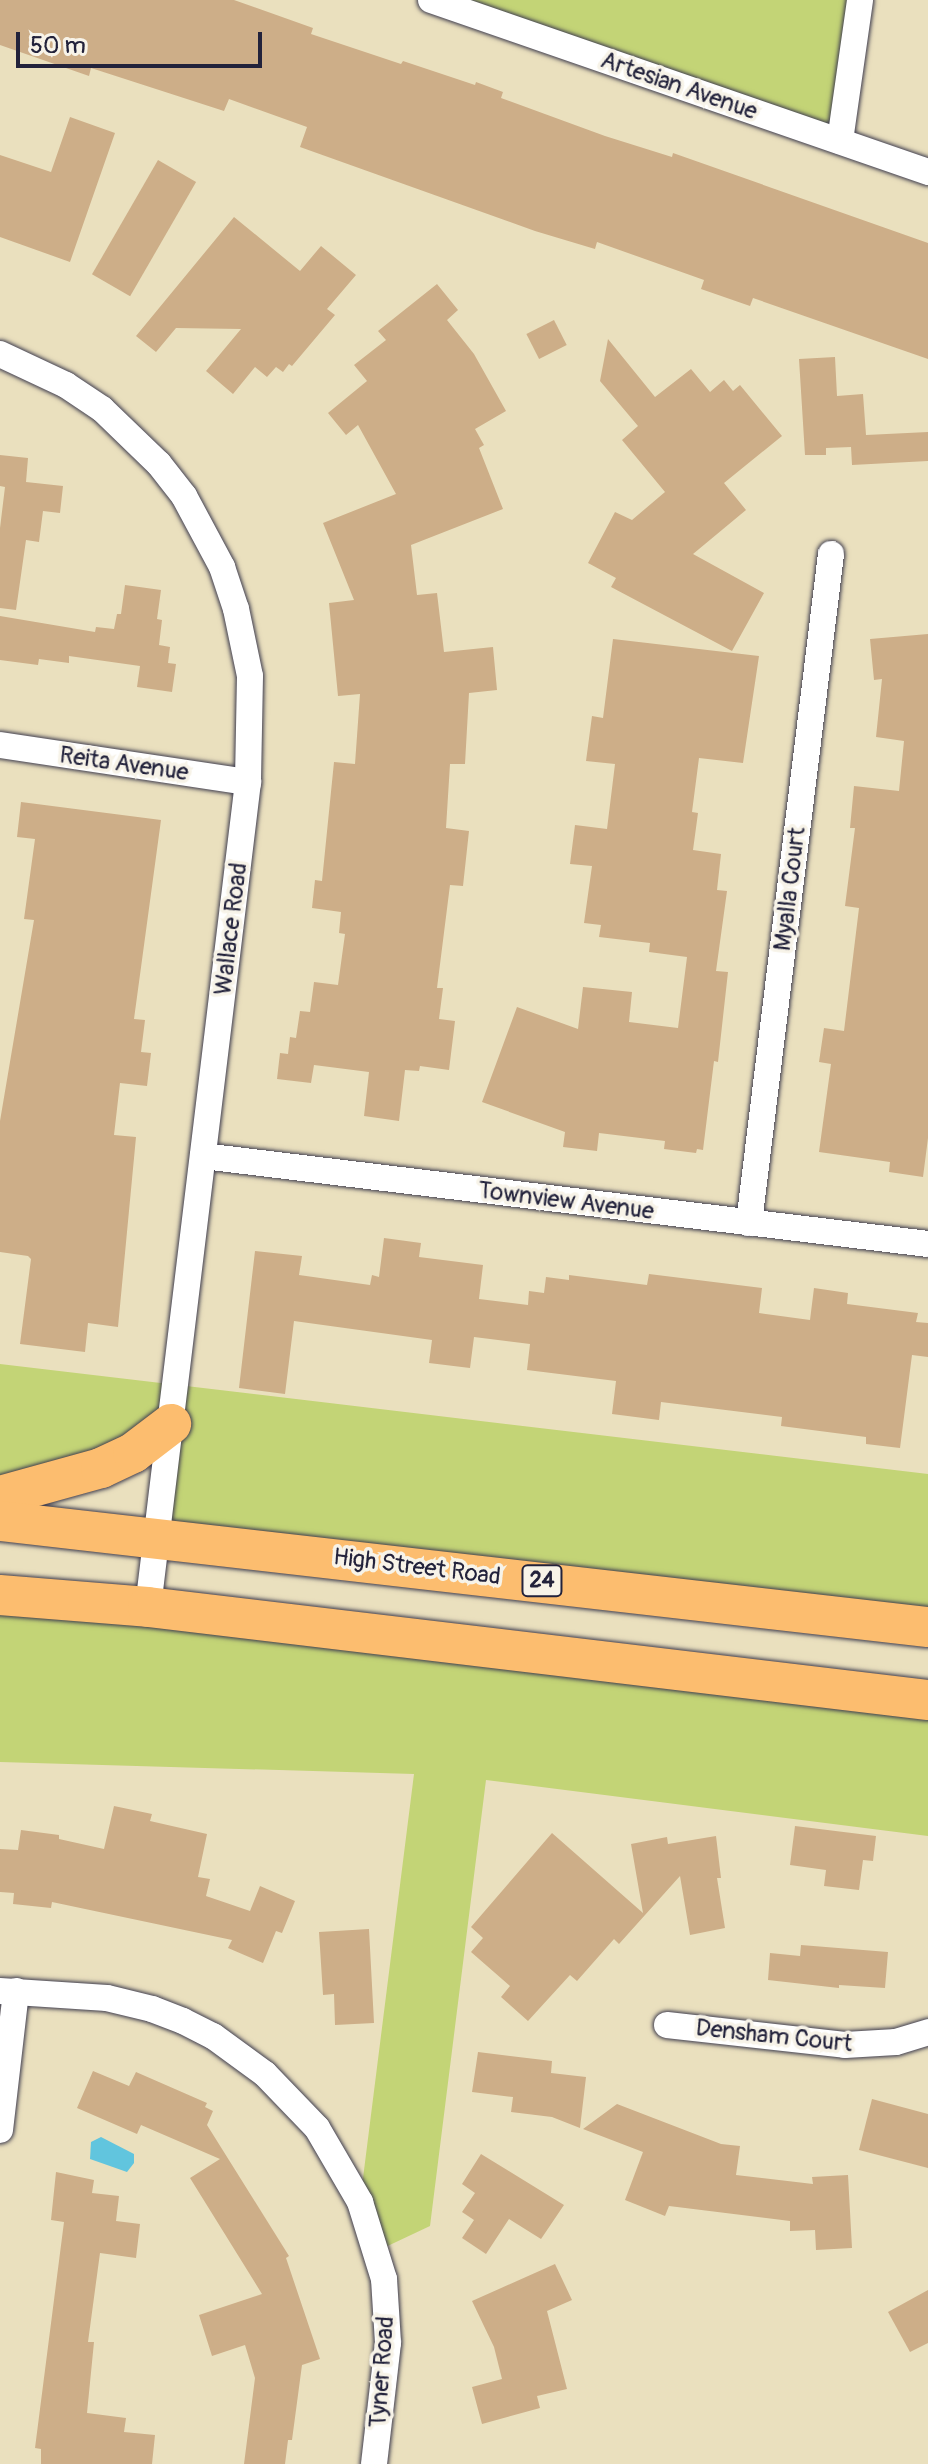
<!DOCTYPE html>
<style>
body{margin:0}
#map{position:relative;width:928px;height:2464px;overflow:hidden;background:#eae0be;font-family:Pangolin,sans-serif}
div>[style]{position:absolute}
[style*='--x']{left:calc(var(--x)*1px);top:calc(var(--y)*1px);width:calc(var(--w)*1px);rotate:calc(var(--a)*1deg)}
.green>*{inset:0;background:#c3d476}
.water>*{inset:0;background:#61c5de}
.building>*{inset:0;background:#cdae88;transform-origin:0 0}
.roads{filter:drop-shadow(0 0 2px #403e4f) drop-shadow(0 0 2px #403e4f)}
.street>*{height:26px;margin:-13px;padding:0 13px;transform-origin:13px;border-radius:13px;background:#fff}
.primary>*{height:40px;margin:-20px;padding:0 20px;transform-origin:20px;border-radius:20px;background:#fcbd6f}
span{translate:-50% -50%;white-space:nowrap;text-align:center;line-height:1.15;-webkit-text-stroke:7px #f7f3e8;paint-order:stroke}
.shield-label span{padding:2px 6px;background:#f7f3e8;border:2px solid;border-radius:6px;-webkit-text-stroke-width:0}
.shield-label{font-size:22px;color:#22223b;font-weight:700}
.street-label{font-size:24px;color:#22223b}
.scale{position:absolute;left:16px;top:32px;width:246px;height:36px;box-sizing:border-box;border:4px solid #22223b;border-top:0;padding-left:10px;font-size:24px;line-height:28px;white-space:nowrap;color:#22223b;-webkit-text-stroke:6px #f7f3e8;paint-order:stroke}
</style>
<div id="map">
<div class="green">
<i style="clip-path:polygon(431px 0,860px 0,840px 141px)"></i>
<i style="clip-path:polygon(0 1364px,928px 1474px,928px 1627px,157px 1536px,170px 1425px,0 1496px)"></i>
<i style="clip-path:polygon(0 1595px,928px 1700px,928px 1836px,486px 1780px,430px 2226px,377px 2251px,360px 2202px,414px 1774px,0 1762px)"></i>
</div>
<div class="water">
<i style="clip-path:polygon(101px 2137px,134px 2154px,134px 2163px,127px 2172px,90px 2159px,91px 2142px)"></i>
</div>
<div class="building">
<i style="clip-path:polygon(0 0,234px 0,313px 28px,311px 34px,401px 64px,403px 61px,475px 85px,476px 82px,503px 92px,501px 98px,605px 136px,672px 157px,673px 153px,928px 243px,928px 359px,753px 298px,750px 306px,701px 289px,704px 280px,597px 242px,595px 249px,535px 231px,300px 147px,307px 127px,229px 99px,224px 111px,91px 68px,89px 76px,0 45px)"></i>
<i style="clip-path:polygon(70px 117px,115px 133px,70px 262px,0 237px,0 155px,51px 172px)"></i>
<i style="left:158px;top:160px;width:44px;height:132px;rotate:30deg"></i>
<i style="clip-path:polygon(234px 217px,300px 271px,321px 246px,356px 275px,327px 309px,335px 315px,292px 366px,289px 364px,283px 372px,276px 367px,267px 377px,255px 367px,233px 394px,206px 371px,241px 329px,176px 328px,156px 352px,136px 336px)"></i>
<i style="clip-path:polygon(437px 284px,458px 310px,447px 320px,474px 354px,506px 411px,475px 429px,484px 445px,479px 448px,503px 509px,411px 545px,417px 595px,437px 593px,444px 652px,493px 647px,497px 690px,469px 693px,465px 764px,450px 764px,446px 828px,469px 831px,463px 886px,450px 885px,437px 988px,443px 988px,439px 1019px,455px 1021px,449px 1070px,420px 1066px,419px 1071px,405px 1070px,399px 1121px,364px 1116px,369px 1072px,314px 1065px,311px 1083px,277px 1079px,280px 1053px,288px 1054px,290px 1037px,296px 1038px,300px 1011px,310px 1012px,314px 982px,338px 985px,345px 934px,339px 933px,341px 912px,312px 908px,315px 880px,322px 881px,334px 762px,355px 764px,360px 694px,338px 696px,329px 603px,354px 600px,323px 523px,396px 494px,358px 425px,346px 435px,328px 413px,367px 381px,354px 365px,386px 340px,378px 331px)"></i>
<i style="left:554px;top:320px;width:28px;height:31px;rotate:63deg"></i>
<i style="clip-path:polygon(608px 339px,655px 397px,691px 369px,710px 392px,724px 380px,733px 391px,740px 385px,782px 436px,724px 483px,746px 510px,693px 554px,764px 593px,732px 651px,611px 587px,616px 578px,588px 563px,615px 512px,632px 520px,665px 492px,622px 440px,638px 426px,600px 381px)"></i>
<i style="clip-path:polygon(835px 357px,837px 396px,863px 394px,866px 435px,928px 432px,928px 461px,852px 465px,851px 447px,826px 448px,826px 455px,805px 455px,799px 359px)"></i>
<i style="clip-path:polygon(0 455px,28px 458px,26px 482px,63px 486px,60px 513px,43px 511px,39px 542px,26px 540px,16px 610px,0 608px,0 528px,5px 487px,0 486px)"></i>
<i style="clip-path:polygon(125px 585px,161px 590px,157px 619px,162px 620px,159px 645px,170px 647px,168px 663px,176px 664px,172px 692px,137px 687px,140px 666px,69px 656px,69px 663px,39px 659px,38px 665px,0 660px,0 616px,95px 632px,96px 627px,114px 629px,117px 614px,121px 614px)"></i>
<i style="clip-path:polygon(928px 634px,928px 1138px,923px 1177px,889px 1172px,890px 1162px,819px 1152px,831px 1064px,819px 1062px,824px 1028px,844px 1031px,859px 908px,845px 906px,855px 828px,850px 828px,854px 786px,899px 791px,904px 741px,876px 737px,882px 679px,874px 680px,870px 639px)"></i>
<i style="clip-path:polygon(613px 639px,759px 656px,743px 763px,699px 758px,692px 812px,698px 813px,693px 850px,721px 854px,717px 890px,727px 891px,716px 971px,728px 972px,718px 1062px,714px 1061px,703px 1150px,697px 1149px,696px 1153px,664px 1149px,665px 1141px,599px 1133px,597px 1151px,563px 1147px,565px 1132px,482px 1102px,517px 1007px,578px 1029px,583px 987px,632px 992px,629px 1022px,678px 1028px,687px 957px,649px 952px,650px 943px,599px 937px,601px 925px,584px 923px,592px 866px,570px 864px,575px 825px,607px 829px,615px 764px,586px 761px,592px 716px,603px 718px)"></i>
<i style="clip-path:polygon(21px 802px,161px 820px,134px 1019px,145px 1020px,141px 1052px,151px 1053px,147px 1086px,120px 1083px,114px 1135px,136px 1137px,118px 1327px,88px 1323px,85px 1352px,20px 1344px,31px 1259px,28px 1256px,0 1252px,0 1121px,34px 920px,24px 919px,35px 839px,17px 837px)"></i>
<i style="clip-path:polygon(384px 1238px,421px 1243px,419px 1257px,483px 1265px,479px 1299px,528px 1305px,529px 1291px,544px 1293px,546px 1277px,569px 1280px,569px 1275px,647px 1285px,649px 1274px,762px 1288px,759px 1313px,810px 1320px,814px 1288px,848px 1293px,847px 1304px,918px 1313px,916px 1322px,928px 1323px,928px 1357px,912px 1355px,900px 1448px,866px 1444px,866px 1437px,781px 1426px,782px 1417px,661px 1402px,659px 1420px,612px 1414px,616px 1381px,527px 1370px,530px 1344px,474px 1337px,470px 1368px,429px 1363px,432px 1340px,294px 1321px,285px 1394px,239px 1388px,255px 1251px,302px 1256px,299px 1275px,370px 1285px,372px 1275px,379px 1277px)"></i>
<i style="clip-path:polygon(114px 1806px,152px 1814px,150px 1821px,207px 1834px,198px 1877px,210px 1879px,206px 1896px,250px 1911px,260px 1886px,295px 1901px,282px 1933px,276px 1931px,263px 1963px,228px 1948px,232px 1940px,52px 1902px,51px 1908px,13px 1904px,14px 1893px,0 1892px,0 1849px,18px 1850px,21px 1830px,59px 1835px,59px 1839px,104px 1849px)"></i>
<i style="clip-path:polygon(795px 1826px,876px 1836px,873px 1861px,863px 1860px,859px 1890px,824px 1886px,826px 1870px,790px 1865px)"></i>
<i style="clip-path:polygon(552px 1833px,643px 1913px,631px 1844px,667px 1837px,668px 1844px,716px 1836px,721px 1878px,717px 1878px,725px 1928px,690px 1935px,680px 1876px,619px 1944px,614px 1939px,577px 1981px,570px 1975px,528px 2021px,501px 1997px,510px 1986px,471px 1952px,483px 1938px,471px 1927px)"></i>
<i style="clip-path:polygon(369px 1929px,374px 2023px,335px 2025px,334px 1994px,323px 1995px,319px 1932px)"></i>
<i style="clip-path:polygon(801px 1945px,888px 1952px,885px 1988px,839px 1985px,839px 1988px,768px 1980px,770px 1953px,800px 1956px)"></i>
<i style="clip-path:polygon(478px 2052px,552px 2061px,551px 2073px,586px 2077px,580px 2128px,552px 2117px,511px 2112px,513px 2097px,472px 2092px)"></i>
<i style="clip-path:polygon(93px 2071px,129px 2086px,136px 2072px,207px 2103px,205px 2107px,213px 2111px,207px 2125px,289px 2256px,286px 2258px,320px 2359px,302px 2365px,292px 2440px,288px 2440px,285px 2464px,244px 2464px,255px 2378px,245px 2345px,212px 2356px,199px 2315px,262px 2294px,190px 2178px,220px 2159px,141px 2125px,137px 2134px,77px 2108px)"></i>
<i style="clip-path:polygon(872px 2099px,928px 2114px,928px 2168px,859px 2150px)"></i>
<i style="clip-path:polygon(617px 2104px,721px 2144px,740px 2146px,736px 2175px,813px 2184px,812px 2177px,848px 2175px,852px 2248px,816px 2250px,815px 2230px,790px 2231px,790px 2221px,669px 2206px,665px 2216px,625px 2200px,643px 2152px,583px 2129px)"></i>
<i style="clip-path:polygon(481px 2154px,564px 2205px,541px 2239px,509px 2219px,486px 2254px,462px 2238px,474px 2220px,462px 2212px,475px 2193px,462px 2184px)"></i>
<i style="clip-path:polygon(56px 2172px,94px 2180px,92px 2193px,119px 2196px,116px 2221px,140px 2224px,136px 2258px,100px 2253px,88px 2342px,94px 2342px,87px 2413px,126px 2418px,124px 2432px,155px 2435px,152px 2464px,41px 2464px,41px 2449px,35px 2448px,64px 2222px,51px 2220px)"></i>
<i style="clip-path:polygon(555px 2264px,572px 2300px,547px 2311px,567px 2389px,537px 2396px,540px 2408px,482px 2424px,472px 2387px,502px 2379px,494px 2347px,472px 2301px)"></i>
<i style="clip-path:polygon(928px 2290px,928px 2343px,910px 2352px,888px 2312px)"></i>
</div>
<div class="roads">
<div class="street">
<i style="--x:431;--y:0;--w:526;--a:19.09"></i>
<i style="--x:840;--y:141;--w:142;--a:-81.9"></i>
<i style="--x:0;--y:354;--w:73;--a:25.2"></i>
<i style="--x:66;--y:385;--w:43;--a:33.7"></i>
<i style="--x:102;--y:409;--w:79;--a:44"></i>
<i style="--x:159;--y:464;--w:41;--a:52"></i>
<i style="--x:184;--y:496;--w:81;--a:61.8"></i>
<i style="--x:222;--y:567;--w:44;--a:71.6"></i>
<i style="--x:236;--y:609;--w:68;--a:78.2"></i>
<i style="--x:250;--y:676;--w:106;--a:91.1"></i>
<i style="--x:248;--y:782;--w:831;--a:96.91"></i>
<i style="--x:0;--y:745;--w:251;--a:8.5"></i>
<i style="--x:203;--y:1156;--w:730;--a:6.92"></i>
<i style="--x:749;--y:1223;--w:674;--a:-83.01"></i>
<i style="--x:0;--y:1991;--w:107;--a:3.7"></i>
<i style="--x:107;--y:1998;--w:46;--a:13.7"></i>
<i style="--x:152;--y:2009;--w:33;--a:21"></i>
<i style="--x:183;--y:2021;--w:34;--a:27"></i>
<i style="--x:213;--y:2036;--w:64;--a:36.2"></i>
<i style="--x:265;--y:2074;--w:75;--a:46.1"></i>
<i style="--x:317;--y:2128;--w:86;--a:59.8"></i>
<i style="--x:360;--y:2202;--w:81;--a:72.7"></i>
<i style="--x:384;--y:2279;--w:64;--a:86.4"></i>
<i style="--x:388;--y:2343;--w:122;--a:96.6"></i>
<i style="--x:667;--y:2025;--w:179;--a:6.4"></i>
<i style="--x:845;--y:2045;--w:51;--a:-3.4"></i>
<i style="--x:896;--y:2042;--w:34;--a:-17"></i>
<i style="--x:0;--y:2130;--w:140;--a:-83.4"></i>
</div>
<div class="primary">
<i style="--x:0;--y:1496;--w:105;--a:-15.5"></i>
<i style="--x:101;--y:1468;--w:35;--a:-25"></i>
<i style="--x:133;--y:1453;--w:48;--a:-37.3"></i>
<i style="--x:0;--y:1521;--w:934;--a:6.52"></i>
<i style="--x:0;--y:1595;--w:148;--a:4.6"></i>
<i style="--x:148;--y:1607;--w:786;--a:6.8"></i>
</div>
</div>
<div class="shield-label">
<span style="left:542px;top:1581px">24</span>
</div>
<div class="street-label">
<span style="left:679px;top:86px;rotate:19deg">Artesian Avenue</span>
<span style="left:124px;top:764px;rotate:8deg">Reita Avenue</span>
<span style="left:790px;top:889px;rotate:-83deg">Myalla Court</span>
<span style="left:231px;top:929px;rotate:-83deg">Wallace Road</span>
<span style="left:566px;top:1201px;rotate:7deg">Townview Avenue</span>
<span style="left:417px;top:1567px;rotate:7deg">High Street Road</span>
<span style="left:774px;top:2036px;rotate:6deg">Densham Court</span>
<span style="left:382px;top:2372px;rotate:-86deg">Tyner Road</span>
</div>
<div class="scale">50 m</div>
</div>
